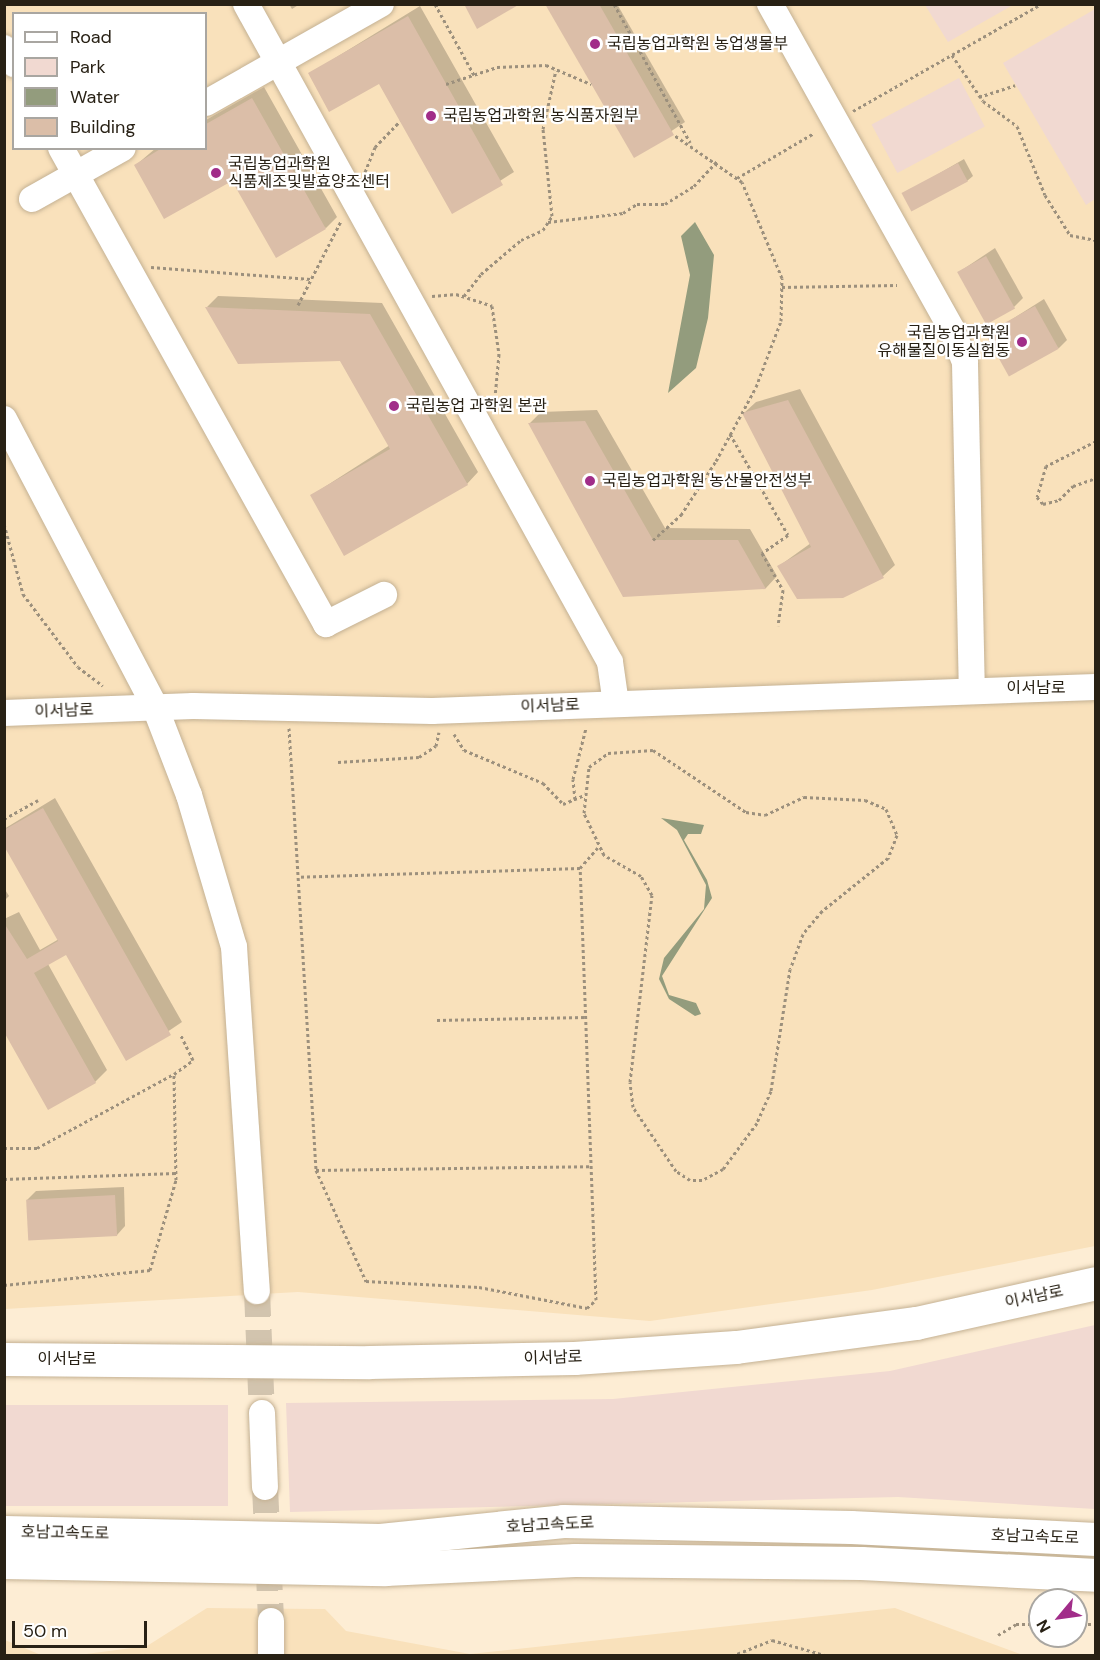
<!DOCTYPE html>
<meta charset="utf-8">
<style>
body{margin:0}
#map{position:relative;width:1100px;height:1660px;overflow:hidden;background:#fdedd4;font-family:"DM Sans","Noto Sans KR",sans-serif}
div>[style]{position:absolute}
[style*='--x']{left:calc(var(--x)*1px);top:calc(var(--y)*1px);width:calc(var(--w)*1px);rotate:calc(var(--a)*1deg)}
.built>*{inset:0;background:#f9e1bb}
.green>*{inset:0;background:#f1d9d1;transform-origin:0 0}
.water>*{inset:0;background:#939c7d}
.shadow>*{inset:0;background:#0003}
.building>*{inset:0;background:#dbbea8;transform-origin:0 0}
.minor-tunnel>*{height:26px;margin-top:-13px;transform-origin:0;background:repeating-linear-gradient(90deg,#d2c4ae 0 26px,transparent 0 39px)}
.path>*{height:3px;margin-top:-1.5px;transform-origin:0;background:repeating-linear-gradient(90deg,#9c907d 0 3px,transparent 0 6px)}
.roads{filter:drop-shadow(0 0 2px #c4b193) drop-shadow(0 0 2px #c4b193)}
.minor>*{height:26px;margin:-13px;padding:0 13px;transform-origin:13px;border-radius:13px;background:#fff}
.major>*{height:33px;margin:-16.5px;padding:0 16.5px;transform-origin:16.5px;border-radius:16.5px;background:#fff}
.highway>*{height:33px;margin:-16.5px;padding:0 16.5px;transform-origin:16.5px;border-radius:16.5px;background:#fff}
.dots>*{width:16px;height:16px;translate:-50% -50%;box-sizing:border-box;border:3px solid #fff;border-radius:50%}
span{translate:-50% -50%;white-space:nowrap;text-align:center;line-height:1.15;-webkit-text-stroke:4.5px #fff;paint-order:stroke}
.poi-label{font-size:16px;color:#282115}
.left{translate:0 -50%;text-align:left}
.right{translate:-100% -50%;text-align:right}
.street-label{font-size:16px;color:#282115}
.frame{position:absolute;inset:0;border:6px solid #282115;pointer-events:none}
.legend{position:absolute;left:12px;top:12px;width:195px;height:138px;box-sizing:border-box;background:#fff;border:2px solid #a9a6a1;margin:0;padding:8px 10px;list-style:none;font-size:18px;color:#282115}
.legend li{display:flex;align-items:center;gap:12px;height:30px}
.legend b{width:30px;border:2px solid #a9a6a1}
.north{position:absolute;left:1028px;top:1588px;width:60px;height:60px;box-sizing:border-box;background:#fff;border:2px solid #a9a6a1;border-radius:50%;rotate:241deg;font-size:16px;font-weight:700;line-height:24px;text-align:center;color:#282115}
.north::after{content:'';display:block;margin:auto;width:21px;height:27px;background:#a12d89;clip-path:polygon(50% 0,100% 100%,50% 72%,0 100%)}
.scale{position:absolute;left:12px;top:1621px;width:135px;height:27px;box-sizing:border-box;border:3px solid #282115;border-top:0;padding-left:8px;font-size:18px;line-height:21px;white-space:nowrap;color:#282115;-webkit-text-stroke:4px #fff;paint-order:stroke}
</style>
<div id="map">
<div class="built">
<i style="clip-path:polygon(evenodd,5px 5px,1095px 5px,1095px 1246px,872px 1290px,650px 1321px,298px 1292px,5px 1309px,5px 5px,14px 14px,206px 14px,206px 148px,14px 148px,14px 14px)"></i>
<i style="clip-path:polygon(207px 1608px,325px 1609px,346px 1631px,470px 1654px,895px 1608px,1023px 1655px,71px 1656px,147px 1646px)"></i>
<i style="clip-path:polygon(5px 1640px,41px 1655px,5px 1655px)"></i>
</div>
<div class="green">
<i style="clip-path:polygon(925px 5px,1013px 5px,948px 42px)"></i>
<i style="clip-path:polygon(1095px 9px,1095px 199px,1086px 205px,1003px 63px)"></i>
<i style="left:959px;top:78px;width:55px;height:99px;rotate:62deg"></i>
<i style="clip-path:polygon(1095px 1325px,1095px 1509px,898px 1497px,290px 1512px,286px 1403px,613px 1399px,890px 1371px)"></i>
<i style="left:5px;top:1405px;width:223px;height:101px"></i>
</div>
<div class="water">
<i style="clip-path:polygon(695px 222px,714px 255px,708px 318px,696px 368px,668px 393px,690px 275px,681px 236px)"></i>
<i style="clip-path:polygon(661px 818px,704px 825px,701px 834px,688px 834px,684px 840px,707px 880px,712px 898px,662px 976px,669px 995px,696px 1003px,701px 1014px,695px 1016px,669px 999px,659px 979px,664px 958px,704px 909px,706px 885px,677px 830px)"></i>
</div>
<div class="shadow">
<i style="clip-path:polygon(289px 4px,300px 4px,292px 9px)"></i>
<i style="clip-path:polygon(546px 4px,617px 4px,685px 122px,634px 156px)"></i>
<i style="clip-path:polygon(420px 6px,514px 172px,453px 211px,380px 82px,309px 74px)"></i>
<i style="clip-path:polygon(264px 87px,337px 217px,326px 228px,233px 179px,136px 165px,156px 148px,206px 148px,206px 120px)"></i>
<i style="clip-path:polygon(964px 159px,973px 176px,967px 181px,904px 194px)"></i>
<i style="clip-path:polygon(995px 248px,1023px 298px,1014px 307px,959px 272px)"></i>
<i style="clip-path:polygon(218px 296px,382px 303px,478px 472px,467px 484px,312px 495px,390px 445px,340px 360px,207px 307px)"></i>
<i style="clip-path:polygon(1044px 299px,1067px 340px,1059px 348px,987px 335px)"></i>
<i style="clip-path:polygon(800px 389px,895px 565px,883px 576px,779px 566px,811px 543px,744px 413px,756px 402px)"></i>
<i style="clip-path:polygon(597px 410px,665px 528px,750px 529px,777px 576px,766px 588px,624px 596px,530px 423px,541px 412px)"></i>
<i style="clip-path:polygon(55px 798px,182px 1022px,127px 1059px,67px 953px,48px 964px,107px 1070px,95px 1082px,4px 1029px,4px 919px,19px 912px,40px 950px,59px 939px,4px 843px,4px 829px)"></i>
<i style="clip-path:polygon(4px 888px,9px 896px,4px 901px)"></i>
<i style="clip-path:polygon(124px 1187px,125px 1226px,117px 1235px,27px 1200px,36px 1191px)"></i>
</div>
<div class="building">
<i style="clip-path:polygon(464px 4px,520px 4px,477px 29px)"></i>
<i style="clip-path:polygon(545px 4px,599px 4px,674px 135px,634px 158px)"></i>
<i style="clip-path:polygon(408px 16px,503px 185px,452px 214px,379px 84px,329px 112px,308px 73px)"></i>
<i style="clip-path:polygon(252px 98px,326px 229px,276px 258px,232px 181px,164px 219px,134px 165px,162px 148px,206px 148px,206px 124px)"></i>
<i style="left:958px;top:163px;width:21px;height:64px;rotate:62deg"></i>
<i style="left:986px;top:256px;width:60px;height:33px;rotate:61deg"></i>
<i style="left:1035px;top:306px;width:49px;height:57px;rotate:61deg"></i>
<i style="clip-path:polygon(205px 307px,370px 314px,468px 485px,344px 556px,310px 495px,390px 449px,340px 361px,238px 364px)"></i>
<i style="clip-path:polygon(788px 400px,884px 578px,843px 598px,797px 599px,777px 566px,811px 547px,742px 413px)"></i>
<i style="clip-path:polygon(585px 421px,653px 540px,738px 540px,766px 589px,623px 597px,528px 423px)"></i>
<i style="clip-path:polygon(43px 808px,171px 1035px,126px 1061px,66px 955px,34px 973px,96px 1083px,48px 1110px,4px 1032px,4px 923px,27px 959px,58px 941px,4px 846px,4px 830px)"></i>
<i style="left:115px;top:1195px;width:41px;height:89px;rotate:87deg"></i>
</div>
<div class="minor-tunnel">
<i style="--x:257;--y:1291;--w:122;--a:87.7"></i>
<i style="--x:265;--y:1487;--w:134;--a:87.4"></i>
</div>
<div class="path">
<i style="--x:435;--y:4;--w:81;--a:61.2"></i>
<i style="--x:614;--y:4;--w:158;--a:61.2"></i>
<i style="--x:952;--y:55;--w:55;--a:56"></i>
<i style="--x:983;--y:101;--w:42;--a:36.3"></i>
<i style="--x:1017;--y:126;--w:74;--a:67.9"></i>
<i style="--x:1045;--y:195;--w:47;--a:58"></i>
<i style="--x:1070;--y:235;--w:26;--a:11"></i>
<i style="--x:446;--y:84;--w:54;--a:-18.4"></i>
<i style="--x:497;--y:67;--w:49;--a:-2.3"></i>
<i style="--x:546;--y:65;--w:49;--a:22.9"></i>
<i style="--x:979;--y:97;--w:38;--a:-18"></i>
<i style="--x:853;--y:111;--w:216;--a:-29.6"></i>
<i style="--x:365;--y:172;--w:27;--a:-68"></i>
<i style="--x:375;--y:147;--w:36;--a:-46"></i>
<i style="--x:737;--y:178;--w:89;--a:-30.3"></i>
<i style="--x:548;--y:222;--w:76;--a:-6.8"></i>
<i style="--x:623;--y:213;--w:17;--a:-33"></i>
<i style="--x:637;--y:204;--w:28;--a:0"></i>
<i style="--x:665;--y:204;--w:34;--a:-32"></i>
<i style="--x:694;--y:186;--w:34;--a:-47"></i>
<i style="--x:151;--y:267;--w:160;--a:4.3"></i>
<i style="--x:782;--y:287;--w:115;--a:-1"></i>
<i style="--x:432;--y:296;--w:24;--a:-5"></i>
<i style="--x:456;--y:294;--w:38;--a:18"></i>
<i style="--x:492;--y:306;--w:49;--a:81.7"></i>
<i style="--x:499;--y:354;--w:54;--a:95.3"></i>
<i style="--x:464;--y:296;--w:28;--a:-52"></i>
<i style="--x:481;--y:274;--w:52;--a:-40.4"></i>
<i style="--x:521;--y:240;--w:24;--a:-24"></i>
<i style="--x:543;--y:230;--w:17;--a:-57"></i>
<i style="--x:552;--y:216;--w:87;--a:-95.9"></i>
<i style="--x:543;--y:129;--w:60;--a:-77.6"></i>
<i style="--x:298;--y:305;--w:94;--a:-62.9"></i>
<i style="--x:730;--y:434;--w:116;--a:60.1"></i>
<i style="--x:788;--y:535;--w:32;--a:145"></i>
<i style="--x:762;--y:553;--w:43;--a:60.4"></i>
<i style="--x:783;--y:590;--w:36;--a:98"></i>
<i style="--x:1096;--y:441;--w:56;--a:153.4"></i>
<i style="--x:1046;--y:466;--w:32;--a:106"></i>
<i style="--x:1037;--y:497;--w:9;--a:49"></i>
<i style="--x:1043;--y:504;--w:16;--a:-14"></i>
<i style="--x:1059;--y:500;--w:20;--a:-45"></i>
<i style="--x:1073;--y:486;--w:24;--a:-19"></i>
<i style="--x:4;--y:524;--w:73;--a:74.8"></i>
<i style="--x:23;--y:594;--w:91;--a:53"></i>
<i style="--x:78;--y:667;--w:31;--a:37"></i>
<i style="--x:653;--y:540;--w:38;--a:-42"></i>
<i style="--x:681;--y:515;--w:64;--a:-57.1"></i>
<i style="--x:716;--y:461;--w:84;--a:-61.6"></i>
<i style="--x:756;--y:387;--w:71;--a:-69.3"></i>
<i style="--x:781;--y:321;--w:43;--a:-88.7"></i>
<i style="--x:782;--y:278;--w:104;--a:-112.6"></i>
<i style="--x:742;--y:182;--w:83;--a:-145.3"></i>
<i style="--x:289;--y:728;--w:443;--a:86.5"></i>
<i style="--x:316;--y:1170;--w:122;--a:65.8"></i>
<i style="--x:366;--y:1281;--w:113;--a:3"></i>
<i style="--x:479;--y:1287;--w:110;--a:11"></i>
<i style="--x:587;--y:1308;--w:12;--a:-42"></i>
<i style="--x:596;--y:1300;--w:432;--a:-92.1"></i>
<i style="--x:580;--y:868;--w:281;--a:178.2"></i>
<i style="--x:454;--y:734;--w:19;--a:58"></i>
<i style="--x:464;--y:750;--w:86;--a:22.7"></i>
<i style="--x:543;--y:783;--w:29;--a:46"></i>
<i style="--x:563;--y:804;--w:23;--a:-23"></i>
<i style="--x:653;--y:750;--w:112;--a:33.7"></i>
<i style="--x:746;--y:812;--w:19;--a:9"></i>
<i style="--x:765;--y:815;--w:43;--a:-24.8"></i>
<i style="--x:804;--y:797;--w:61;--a:2.8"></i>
<i style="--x:865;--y:800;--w:23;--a:23"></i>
<i style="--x:886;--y:809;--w:28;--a:67"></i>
<i style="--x:897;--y:835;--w:25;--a:111"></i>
<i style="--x:888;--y:858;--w:85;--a:141.2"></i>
<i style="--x:822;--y:911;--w:30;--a:130"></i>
<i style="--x:803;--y:934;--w:37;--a:110"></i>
<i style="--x:790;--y:969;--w:123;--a:98.9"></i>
<i style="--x:771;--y:1091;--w:35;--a:114"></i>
<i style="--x:757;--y:1123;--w:57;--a:126.5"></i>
<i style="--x:723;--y:1169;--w:24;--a:152"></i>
<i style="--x:702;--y:1180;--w:12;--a:180"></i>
<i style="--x:690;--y:1180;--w:17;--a:-147"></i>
<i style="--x:676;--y:1171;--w:77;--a:-123.9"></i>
<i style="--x:633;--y:1107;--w:25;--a:-97"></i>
<i style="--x:630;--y:1082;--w:188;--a:-83.3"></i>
<i style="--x:652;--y:895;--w:22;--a:-120"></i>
<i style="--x:641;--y:876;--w:43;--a:-150.4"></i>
<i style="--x:604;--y:855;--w:47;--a:-115.5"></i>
<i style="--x:584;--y:813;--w:46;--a:-83.8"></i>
<i style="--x:589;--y:767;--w:24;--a:-36"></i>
<i style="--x:608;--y:753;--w:45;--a:-3.8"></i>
<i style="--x:338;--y:762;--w:81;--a:-3.5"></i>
<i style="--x:419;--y:757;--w:20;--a:-33"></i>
<i style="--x:436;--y:746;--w:14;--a:-78"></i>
<i style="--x:575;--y:799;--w:20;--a:-96"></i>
<i style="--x:573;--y:779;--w:53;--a:-75.7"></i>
<i style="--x:4;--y:819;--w:39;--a:-29"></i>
<i style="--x:580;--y:868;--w:29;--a:-49"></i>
<i style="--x:437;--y:1020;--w:149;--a:-1.2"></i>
<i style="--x:4;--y:1148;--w:33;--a:0"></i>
<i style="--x:37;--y:1148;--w:156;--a:-28.4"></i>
<i style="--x:316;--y:1170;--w:275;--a:-0.8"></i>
<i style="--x:4;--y:1179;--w:172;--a:-2"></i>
<i style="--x:4;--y:1285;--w:147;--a:-5.9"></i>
<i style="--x:150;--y:1270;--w:94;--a:-73.9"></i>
<i style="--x:176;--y:1180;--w:106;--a:-91.1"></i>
<i style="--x:174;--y:1074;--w:24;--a:-36"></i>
<i style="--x:193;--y:1060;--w:28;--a:-116"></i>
<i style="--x:1076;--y:1624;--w:20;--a:0"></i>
<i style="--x:998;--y:1635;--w:21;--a:-31"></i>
<i style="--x:1016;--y:1624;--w:24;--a:0"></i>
<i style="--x:732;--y:1656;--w:43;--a:-21.8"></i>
<i style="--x:772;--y:1640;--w:58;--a:15.9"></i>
</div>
<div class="roads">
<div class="minor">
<i style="--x:246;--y:4;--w:752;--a:61.05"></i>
<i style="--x:610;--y:662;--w:42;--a:81.9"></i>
<i style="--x:770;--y:4;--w:373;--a:60.8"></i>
<i style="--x:952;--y:330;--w:35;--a:68"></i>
<i style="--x:965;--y:363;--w:325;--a:88.8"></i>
<i style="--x:4;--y:48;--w:19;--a:58"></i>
<i style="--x:206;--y:103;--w:201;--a:-29.5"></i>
<i style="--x:61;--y:148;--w:545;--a:60.89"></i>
<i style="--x:326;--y:624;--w:65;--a:-26.6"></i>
<i style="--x:32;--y:199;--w:104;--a:-29.3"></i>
<i style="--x:4;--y:419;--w:325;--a:62.3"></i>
<i style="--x:155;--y:707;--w:94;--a:68.9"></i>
<i style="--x:189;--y:795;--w:159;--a:73.5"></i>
<i style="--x:234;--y:947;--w:345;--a:86.2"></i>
<i style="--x:4;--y:713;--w:189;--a:-2.1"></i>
<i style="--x:193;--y:706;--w:239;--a:1.2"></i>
<i style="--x:432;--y:711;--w:664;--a:-2.07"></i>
<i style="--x:262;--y:1413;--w:74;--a:87.7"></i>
<i style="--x:271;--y:1656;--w:35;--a:-90"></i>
</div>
<div class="major">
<i style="--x:4;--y:1359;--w:365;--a:0.5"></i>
<i style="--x:369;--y:1362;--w:205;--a:-1.1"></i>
<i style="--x:574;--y:1358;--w:162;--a:-3.9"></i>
<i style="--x:736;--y:1347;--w:182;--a:-7.6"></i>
<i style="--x:916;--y:1323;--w:184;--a:-12.5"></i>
</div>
<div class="highway">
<i style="--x:4;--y:1532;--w:376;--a:1.2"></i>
<i style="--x:380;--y:1540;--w:184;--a:-5.9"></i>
<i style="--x:563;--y:1521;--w:288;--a:1.2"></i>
<i style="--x:851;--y:1527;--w:245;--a:2.8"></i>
<i style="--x:4;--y:1562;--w:381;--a:1.1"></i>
<i style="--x:385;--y:1569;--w:190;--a:-2.7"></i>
<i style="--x:575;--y:1560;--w:286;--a:0.6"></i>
<i style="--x:861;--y:1563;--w:235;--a:2.9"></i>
</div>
</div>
<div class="dots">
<i style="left:595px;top:44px;background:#a12d89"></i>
<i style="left:431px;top:116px;background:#a12d89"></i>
<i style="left:216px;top:173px;background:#a12d89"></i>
<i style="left:1022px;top:342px;background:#a12d89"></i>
<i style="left:394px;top:406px;background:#a12d89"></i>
<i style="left:590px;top:481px;background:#a12d89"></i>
</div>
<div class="poi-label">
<span class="left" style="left:607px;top:44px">국립농업과학원 농업생물부</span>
<span class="left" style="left:443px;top:116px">국립농업과학원 농식품자원부</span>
<span class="left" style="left:228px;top:173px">국립농업과학원<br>식품제조및발효양조센터</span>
<span class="right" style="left:1010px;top:342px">국립농업과학원<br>유해물질이동실험동</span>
<span class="left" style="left:406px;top:406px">국립농업 과학원 본관</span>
<span class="left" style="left:602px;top:481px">국립농업과학원 농산물안전성부</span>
</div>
<div class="street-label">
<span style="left:1036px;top:688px">이서남로</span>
<span style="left:550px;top:706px;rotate:-2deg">이서남로</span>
<span style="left:64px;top:711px;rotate:-2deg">이서남로</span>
<span style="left:1034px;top:1297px;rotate:-12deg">이서남로</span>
<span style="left:553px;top:1358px;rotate:-2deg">이서남로</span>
<span style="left:67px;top:1359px">이서남로</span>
<span style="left:550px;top:1525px;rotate:-3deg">호남고속도로</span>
<span style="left:65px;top:1533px;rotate:1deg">호남고속도로</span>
<span style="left:1035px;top:1537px;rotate:2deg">호남고속도로</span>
</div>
<div class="frame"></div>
<ul class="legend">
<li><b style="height:8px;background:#fff"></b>Road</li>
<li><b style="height:16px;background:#f1d9d1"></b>Park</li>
<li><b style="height:16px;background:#939c7d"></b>Water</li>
<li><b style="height:16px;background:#dbbea8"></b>Building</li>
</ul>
<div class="north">N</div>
<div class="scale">50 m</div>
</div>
